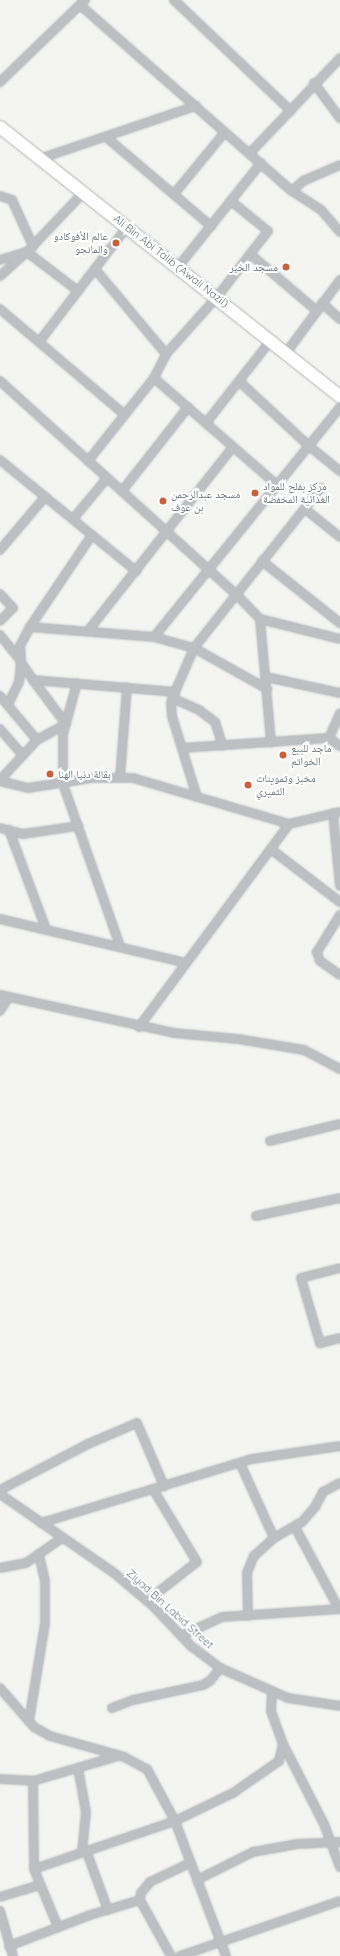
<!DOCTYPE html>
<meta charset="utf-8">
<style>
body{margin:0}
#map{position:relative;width:340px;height:1956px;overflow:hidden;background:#f4f4f1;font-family:Quicksand,"Noto Naskh Arabic",sans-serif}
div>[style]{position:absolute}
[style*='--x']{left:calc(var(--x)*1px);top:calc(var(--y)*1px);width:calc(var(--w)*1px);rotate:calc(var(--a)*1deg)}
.roads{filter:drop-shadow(0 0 1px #b1b5b9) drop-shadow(0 0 1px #b1b5b9)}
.minor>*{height:8px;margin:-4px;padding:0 4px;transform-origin:4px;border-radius:4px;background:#bcc0c2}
.secondary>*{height:12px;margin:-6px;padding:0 6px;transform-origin:6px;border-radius:6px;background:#fff}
.dots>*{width:11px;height:11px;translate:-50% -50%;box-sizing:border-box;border:2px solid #fff;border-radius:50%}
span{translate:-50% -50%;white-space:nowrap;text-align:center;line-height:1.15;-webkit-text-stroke:4px #fff;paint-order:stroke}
.poi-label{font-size:11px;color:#67747e}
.right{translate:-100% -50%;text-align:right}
.left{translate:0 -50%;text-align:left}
.street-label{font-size:11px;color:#67747e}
</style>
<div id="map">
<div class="roads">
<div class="minor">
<i style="--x:174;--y:0;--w:161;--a:43.5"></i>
<i style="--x:80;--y:5;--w:282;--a:41.3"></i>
<i style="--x:292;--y:191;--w:35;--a:33"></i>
<i style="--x:321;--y:210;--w:29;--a:49"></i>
<i style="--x:0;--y:82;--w:118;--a:-44"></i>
<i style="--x:314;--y:83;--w:44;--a:53.4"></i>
<i style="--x:106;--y:137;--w:138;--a:40.3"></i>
<i style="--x:250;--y:153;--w:131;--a:-46.5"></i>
<i style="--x:42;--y:158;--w:163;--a:-18.7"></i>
<i style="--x:292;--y:191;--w:15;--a:-42"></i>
<i style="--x:303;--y:181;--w:40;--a:-23.4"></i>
<i style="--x:174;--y:194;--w:80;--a:-50.6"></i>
<i style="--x:0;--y:196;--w:13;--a:18"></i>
<i style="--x:12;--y:200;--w:51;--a:65.5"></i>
<i style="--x:250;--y:254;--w:88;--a:40.4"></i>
<i style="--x:0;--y:260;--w:28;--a:-17"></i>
<i style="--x:27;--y:252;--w:83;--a:-46.5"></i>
<i style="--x:178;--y:267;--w:133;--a:-51.4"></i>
<i style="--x:95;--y:269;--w:111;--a:50.1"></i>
<i style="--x:0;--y:276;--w:36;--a:-42"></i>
<i style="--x:27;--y:252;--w:64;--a:37.4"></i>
<i style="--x:78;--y:291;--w:81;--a:-52.6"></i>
<i style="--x:322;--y:303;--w:24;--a:42"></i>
<i style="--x:0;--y:309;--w:162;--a:40.3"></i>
<i style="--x:39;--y:342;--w:64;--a:-52.6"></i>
<i style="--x:286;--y:353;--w:91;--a:-53.5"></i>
<i style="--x:154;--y:378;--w:163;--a:41"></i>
<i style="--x:0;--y:381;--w:318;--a:42.1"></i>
<i style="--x:236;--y:594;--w:35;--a:46"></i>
<i style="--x:260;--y:619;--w:82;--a:14"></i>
<i style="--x:239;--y:381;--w:96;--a:42.9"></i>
<i style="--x:309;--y:446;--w:40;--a:39"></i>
<i style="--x:206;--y:423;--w:105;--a:-51.9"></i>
<i style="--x:0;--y:460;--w:176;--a:39.2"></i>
<i style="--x:88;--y:461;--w:106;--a:-51.5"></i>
<i style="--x:154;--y:378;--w:27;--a:-63"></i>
<i style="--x:166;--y:354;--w:76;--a:-48.2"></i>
<i style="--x:217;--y:297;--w:83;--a:-52.3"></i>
<i style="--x:268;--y:231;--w:48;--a:-141"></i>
<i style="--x:122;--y:491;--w:107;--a:-51.8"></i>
<i style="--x:305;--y:509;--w:45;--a:38.7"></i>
<i style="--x:73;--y:519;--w:53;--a:-50.3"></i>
<i style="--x:92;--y:535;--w:111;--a:124"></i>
<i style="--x:30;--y:627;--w:21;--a:118"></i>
<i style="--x:20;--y:646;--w:16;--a:86"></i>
<i style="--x:21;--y:662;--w:22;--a:56"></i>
<i style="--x:33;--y:680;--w:143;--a:4.8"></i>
<i style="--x:0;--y:550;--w:70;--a:-49.7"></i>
<i style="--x:262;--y:561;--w:100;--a:38.5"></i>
<i style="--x:0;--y:594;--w:19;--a:47"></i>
<i style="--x:13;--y:608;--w:18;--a:135"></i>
<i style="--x:260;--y:619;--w:124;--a:84.9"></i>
<i style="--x:30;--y:627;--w:124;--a:4.6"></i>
<i style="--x:154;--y:637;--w:41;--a:15.4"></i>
<i style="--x:194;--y:648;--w:84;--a:29.3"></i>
<i style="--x:88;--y:631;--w:234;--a:-51.8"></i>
<i style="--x:0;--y:635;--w:33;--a:51"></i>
<i style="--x:21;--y:661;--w:21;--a:95"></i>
<i style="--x:19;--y:682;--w:25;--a:116"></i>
<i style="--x:154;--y:637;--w:296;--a:-51"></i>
<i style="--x:266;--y:677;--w:76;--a:12.2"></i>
<i style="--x:77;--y:683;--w:53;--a:105.4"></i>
<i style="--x:63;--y:734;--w:50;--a:90"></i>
<i style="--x:63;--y:784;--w:172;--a:70.6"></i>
<i style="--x:0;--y:696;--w:57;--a:49.9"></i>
<i style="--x:172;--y:698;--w:30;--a:24"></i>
<i style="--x:199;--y:710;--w:20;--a:37"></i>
<i style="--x:215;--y:722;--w:25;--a:72"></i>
<i style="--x:0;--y:729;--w:35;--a:49"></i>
<i style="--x:329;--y:738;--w:27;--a:-66"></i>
<i style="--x:182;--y:748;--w:147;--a:-3.9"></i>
<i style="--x:329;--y:738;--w:14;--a:36"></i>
<i style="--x:120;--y:778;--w:91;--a:-85.6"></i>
<i style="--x:0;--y:780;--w:54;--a:-47.2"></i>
<i style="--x:37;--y:740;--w:33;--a:-29"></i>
<i style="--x:66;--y:724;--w:55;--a:-126.9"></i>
<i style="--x:0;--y:781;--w:29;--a:14"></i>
<i style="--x:28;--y:788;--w:64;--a:-9"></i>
<i style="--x:91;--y:778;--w:42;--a:0"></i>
<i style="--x:133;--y:778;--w:163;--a:16.4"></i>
<i style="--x:197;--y:797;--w:85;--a:-107.2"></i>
<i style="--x:172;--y:716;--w:13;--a:-94"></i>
<i style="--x:171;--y:703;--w:12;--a:-70"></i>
<i style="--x:175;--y:692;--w:48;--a:-66.6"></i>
<i style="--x:194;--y:648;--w:204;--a:-51.6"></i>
<i style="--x:333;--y:813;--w:73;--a:84.5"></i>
<i style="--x:0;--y:828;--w:24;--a:15"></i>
<i style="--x:23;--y:834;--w:56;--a:-8.3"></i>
<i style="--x:9;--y:830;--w:106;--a:69.5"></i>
<i style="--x:272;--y:850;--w:86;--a:37.4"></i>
<i style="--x:340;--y:915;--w:44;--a:121.9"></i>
<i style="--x:317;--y:952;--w:9;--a:72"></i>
<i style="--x:320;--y:961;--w:24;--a:35"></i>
<i style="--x:0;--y:919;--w:191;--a:13.3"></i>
<i style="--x:0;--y:995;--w:178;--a:12.3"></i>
<i style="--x:174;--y:1033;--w:64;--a:5.4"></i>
<i style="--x:238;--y:1039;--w:67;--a:9.5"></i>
<i style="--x:304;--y:1050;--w:41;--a:27.8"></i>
<i style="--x:0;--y:1011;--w:15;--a:-58"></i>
<i style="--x:139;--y:1027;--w:252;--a:-53.5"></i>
<i style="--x:289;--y:824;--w:52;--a:-13.2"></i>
<i style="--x:270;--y:1141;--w:72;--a:-13.7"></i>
<i style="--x:256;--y:1216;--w:86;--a:-12.1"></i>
<i style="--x:340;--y:1268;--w:40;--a:165.6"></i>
<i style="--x:301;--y:1278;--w:68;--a:73.7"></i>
<i style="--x:320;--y:1343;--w:21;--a:-14"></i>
<i style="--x:240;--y:1463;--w:82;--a:65.6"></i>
<i style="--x:0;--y:1490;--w:99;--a:-27.6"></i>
<i style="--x:88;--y:1444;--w:53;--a:-23.2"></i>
<i style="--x:137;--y:1423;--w:69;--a:66.8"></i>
<i style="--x:0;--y:1494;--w:139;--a:34.7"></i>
<i style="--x:114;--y:1573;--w:51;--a:40.2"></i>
<i style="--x:153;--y:1606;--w:55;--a:46.5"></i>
<i style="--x:191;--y:1646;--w:36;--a:37"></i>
<i style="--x:220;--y:1668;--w:74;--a:23.8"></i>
<i style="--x:288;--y:1698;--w:53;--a:8.7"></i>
<i style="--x:41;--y:1523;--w:220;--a:-16.9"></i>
<i style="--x:252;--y:1459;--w:89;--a:-8.4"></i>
<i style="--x:295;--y:1527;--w:93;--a:61.8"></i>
<i style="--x:0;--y:1568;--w:26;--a:-11"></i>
<i style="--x:26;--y:1563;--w:44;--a:-34.8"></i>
<i style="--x:147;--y:1601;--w:63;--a:-38"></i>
<i style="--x:197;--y:1562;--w:85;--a:-121.1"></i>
<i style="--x:248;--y:1616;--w:43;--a:-91.3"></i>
<i style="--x:247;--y:1573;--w:18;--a:-68"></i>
<i style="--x:254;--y:1556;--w:27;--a:-42"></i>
<i style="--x:274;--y:1538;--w:32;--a:-30"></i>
<i style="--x:302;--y:1522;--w:20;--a:-49"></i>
<i style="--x:315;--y:1507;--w:17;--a:-62"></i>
<i style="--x:323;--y:1492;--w:19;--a:-28"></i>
<i style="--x:181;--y:1636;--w:45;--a:-24.9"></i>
<i style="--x:222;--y:1617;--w:118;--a:-3.9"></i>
<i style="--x:0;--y:1688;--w:52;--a:48.9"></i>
<i style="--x:34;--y:1727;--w:18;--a:29"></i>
<i style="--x:50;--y:1736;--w:77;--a:15.8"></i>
<i style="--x:124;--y:1757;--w:26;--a:28"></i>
<i style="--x:147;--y:1769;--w:59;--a:61.7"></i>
<i style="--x:175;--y:1821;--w:144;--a:69.3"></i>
<i style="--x:112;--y:1708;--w:22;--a:-21"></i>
<i style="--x:133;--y:1700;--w:72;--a:-12.1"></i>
<i style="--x:203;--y:1685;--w:8;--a:-30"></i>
<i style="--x:210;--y:1681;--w:16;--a:-52"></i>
<i style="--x:29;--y:1721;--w:99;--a:-80.7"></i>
<i style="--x:45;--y:1623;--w:42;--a:-90"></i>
<i style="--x:45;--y:1581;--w:28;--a:-103"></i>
<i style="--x:283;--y:1744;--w:90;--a:62.9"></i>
<i style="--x:324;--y:1824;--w:46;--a:69.6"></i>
<i style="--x:78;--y:1768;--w:45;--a:79.7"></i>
<i style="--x:86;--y:1812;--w:40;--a:95.7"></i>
<i style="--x:0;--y:1779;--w:33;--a:3"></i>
<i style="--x:33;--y:1781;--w:89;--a:-16.4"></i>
<i style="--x:33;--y:1781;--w:88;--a:89.3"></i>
<i style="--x:34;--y:1869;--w:63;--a:67.5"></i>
<i style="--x:86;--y:1850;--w:64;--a:69.9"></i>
<i style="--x:34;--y:1869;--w:149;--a:-18.8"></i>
<i style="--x:175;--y:1821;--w:64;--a:-25.8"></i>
<i style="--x:233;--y:1793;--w:56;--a:-34.8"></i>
<i style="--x:279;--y:1761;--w:17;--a:-77"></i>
<i style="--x:283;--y:1744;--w:35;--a:-110"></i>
<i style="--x:271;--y:1711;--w:20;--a:-87"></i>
<i style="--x:197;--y:1880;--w:63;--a:-26.6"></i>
<i style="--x:253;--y:1852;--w:45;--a:-10.3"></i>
<i style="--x:297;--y:1844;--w:43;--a:-2.7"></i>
<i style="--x:0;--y:1897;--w:42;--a:-16.7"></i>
<i style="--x:0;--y:1911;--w:47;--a:73.9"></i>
<i style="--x:9;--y:1946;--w:87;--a:-20.9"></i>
<i style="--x:90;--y:1915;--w:52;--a:-16.7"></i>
<i style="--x:171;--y:1956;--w:64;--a:-119"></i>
<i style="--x:140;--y:1900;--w:7;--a:-82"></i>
<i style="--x:141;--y:1893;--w:14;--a:-51"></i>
<i style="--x:150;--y:1882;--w:44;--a:-25.4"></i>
<i style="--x:180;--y:1956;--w:169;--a:-19"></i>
</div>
<div class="secondary">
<i style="--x:0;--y:127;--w:434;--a:38.4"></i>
</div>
</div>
<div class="dots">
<i style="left:116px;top:243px;background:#cd5f39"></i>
<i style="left:286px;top:267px;background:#cd5f39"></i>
<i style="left:255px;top:493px;background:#cd5f39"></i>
<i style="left:163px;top:501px;background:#cd5f39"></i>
<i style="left:283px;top:755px;background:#cd5f39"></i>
<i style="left:50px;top:774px;background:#cd5f39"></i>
<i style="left:248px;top:785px;background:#cd5f39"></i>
</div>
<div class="poi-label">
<span class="right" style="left:108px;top:243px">عالم الأفوكادو<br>والمانجو</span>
<span class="right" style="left:278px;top:267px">مسجد الخير</span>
<span class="left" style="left:263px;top:493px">مركز بفلح للمواد<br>الغذائية المخفضة</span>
<span class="left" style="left:171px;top:501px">مسجد عبدالرحمن<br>بن عوف</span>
<span class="left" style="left:291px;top:755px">ماجد للبيع<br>الخواتم</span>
<span class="left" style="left:58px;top:774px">بقالة دنيا الهنا</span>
<span class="left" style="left:256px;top:785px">مخبز وتموينات<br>الثميري</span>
</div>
<div class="street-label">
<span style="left:171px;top:261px;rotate:38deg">Ali Bin Abi Talib (Awali Nazil)</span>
<span style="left:170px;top:1609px;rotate:42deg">Ziyad Bin Labid Street</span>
</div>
</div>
